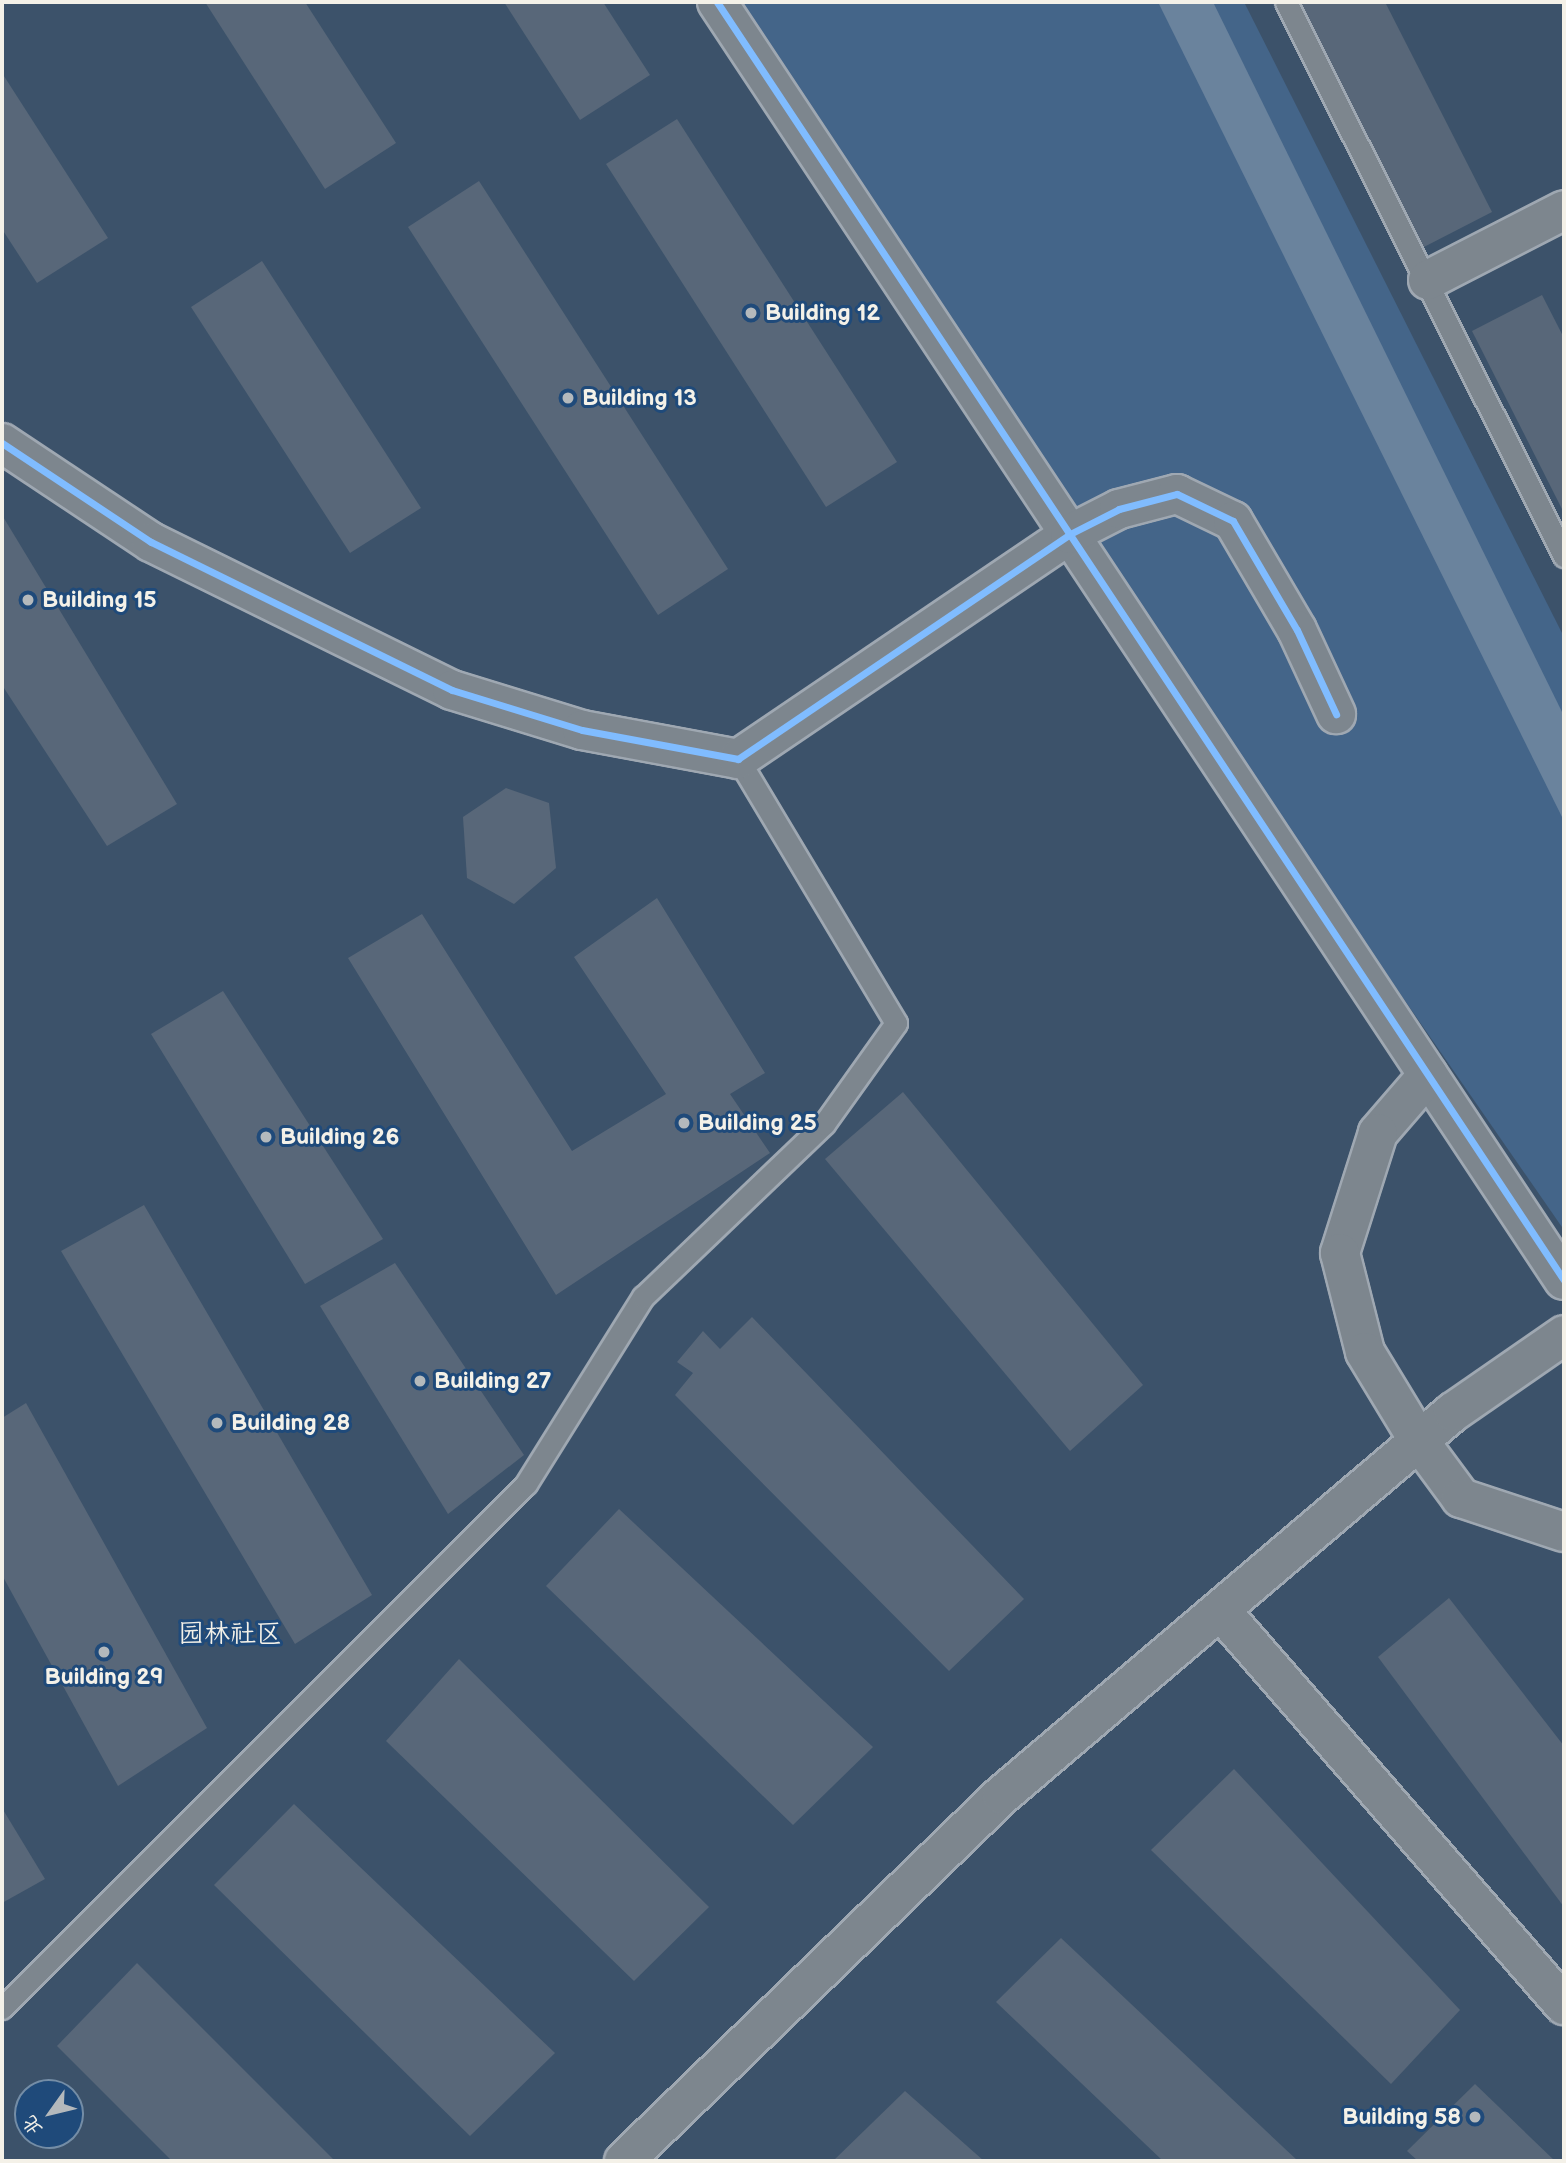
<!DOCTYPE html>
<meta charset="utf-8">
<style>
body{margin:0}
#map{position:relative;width:1566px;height:2163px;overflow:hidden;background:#3c526a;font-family:"Balsamiq Sans","LXGW WenKai TC",sans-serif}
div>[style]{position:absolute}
.green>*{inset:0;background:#446589}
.water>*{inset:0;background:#6a839d}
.building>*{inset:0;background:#586779}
.roads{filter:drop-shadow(2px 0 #9fa8b2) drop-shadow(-2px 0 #9fa8b2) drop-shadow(0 2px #9fa8b2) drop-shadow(0 -2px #9fa8b2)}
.lane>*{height:21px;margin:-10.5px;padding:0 10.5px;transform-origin:10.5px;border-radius:10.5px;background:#7d868e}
.street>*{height:38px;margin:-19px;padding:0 19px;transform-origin:19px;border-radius:19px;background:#7d868e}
.secondary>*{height:38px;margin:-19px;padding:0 19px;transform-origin:19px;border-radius:19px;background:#7d868e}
.cycleway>*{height:7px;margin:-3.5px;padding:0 3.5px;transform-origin:3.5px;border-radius:3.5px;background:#80bcff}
.dots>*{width:19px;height:19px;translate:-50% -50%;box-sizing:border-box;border:4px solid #1f4a7a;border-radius:50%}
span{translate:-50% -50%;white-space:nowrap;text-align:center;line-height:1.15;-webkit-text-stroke:6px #1f4a7a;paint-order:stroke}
.poi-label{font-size:23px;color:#f4f1e8;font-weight:700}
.left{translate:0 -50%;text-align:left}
.right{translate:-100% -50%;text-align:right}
.quarter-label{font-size:26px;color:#f4f1e8}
.frame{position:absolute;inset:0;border:4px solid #f4f1e8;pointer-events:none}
.north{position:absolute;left:14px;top:2079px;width:70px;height:70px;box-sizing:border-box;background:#1f4a7a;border:2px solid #748da6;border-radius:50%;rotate:236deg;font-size:19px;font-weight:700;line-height:28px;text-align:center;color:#f4f1e8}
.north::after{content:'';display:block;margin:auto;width:24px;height:32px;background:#b4b9bc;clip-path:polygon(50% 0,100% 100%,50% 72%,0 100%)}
</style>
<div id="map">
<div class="green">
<i style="clip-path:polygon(736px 2px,1244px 2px,1564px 637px,1564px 1230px,1109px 574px)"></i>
</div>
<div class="water">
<i style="clip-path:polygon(1158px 2px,1213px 2px,1564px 716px,1564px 821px)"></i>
</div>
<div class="building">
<i style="clip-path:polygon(205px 2px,305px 2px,396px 143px,325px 189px)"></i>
<i style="clip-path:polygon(504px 2px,603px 2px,650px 75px,580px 120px)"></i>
<i style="clip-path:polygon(1297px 2px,1385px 2px,1492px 212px,1422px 248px)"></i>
<i style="clip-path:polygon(2px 73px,108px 238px,37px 283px,2px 229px)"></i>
<i style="clip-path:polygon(677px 119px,897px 462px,826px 507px,606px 164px)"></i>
<i style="clip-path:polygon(479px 181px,728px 569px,658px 615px,408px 227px)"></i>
<i style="clip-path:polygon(262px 261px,421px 508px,350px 553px,191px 307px)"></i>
<i style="clip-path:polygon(1542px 295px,1564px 338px,1564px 513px,1472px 331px)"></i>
<i style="clip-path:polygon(2px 515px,177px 804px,107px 846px,2px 685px)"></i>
<i style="clip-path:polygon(506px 788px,549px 803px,556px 868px,514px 904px,467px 878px,463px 817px)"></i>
<i style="clip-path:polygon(657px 898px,765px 1073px,730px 1094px,770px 1153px,556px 1295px,348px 958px,422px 914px,572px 1151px,666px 1094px,574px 957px)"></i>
<i style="clip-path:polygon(223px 991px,383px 1239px,305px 1284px,151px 1034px)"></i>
<i style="clip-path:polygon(903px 1092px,1143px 1385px,1070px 1451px,825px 1159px)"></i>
<i style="clip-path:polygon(144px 1205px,372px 1595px,295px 1644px,61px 1251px)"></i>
<i style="clip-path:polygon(395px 1263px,524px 1455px,448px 1514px,320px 1306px)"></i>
<i style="clip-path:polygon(752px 1317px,1024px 1599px,949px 1671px,675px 1395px,693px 1373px,677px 1362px,703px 1331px,720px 1349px)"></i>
<i style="clip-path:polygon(26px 1403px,207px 1728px,118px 1786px,2px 1575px,2px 1418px)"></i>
<i style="clip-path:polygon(619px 1509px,873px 1747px,793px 1825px,546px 1586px)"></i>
<i style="clip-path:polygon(1449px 1598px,1564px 1746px,1564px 1907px,1378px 1657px)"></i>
<i style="clip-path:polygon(459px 1659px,709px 1907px,634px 1981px,386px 1741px)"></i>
<i style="clip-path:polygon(1234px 1769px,1460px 2010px,1391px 2084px,1151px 1850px)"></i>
<i style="clip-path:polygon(294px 1804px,555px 2053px,470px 2136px,214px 1885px)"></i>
<i style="clip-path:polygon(2px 1808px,45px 1879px,2px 1903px)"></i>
<i style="clip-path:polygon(1061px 1938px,1298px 2161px,1163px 2161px,996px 2002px)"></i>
<i style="clip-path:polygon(137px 1963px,335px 2161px,172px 2161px,57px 2046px)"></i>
<i style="clip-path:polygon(1475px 2084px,1555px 2161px,1418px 2161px,1407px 2151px)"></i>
<i style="clip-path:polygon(905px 2091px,984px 2161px,833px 2161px)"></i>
</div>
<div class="roads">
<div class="lane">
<i style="left:1286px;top:2px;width:620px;rotate:63.35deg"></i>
<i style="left:2px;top:2008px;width:741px;rotate:-45deg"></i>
<i style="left:526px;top:1484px;width:221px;rotate:-58deg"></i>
<i style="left:643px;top:1297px;width:250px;rotate:-43.7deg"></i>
<i style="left:824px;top:1124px;width:124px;rotate:-54.5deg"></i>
<i style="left:896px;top:1023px;width:308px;rotate:-120.9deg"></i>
</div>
<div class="street">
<i style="left:717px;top:2px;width:1533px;rotate:56.47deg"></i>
<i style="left:1428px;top:280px;width:153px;rotate:-27.2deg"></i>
<i style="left:2px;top:443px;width:179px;rotate:33.6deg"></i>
<i style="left:151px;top:542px;width:335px;rotate:26.2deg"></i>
<i style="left:452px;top:690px;width:136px;rotate:17.1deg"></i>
<i style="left:582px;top:730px;width:159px;rotate:10.5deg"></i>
<i style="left:738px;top:759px;width:401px;rotate:-34.1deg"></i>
<i style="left:1070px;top:534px;width:55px;rotate:-27deg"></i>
<i style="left:1119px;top:509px;width:60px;rotate:-14.5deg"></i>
<i style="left:1177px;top:494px;width:62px;rotate:25.7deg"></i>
<i style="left:1233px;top:521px;width:126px;rotate:59.6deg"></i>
<i style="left:1297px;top:630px;width:93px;rotate:65.1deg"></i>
<i style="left:1428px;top:1075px;width:77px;rotate:130.8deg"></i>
<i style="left:1378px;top:1133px;width:126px;rotate:107.6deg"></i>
<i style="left:1340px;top:1253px;width:102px;rotate:75.8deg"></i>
<i style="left:1365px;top:1352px;width:104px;rotate:58.8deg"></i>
<i style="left:1419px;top:1441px;width:71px;rotate:53.6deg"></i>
<i style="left:1461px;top:1498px;width:108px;rotate:18.3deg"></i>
<i style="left:1220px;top:1610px;width:524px;rotate:48.95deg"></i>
</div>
<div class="secondary">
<i style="left:624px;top:2161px;width:526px;rotate:-44.08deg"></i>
<i style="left:1002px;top:1795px;width:592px;rotate:-40.34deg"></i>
<i style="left:1453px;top:1412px;width:135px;rotate:-34.7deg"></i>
</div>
</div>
<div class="cycleway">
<i style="left:717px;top:2px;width:1533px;rotate:56.47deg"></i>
<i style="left:2px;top:443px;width:179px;rotate:33.6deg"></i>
<i style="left:151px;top:542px;width:335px;rotate:26.2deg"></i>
<i style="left:452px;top:690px;width:136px;rotate:17.1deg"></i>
<i style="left:582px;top:730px;width:159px;rotate:10.5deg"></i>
<i style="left:738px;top:759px;width:401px;rotate:-34.1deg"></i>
<i style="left:1070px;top:534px;width:55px;rotate:-27deg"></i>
<i style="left:1119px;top:509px;width:60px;rotate:-14.5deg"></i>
<i style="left:1177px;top:494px;width:62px;rotate:25.7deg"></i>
<i style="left:1233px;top:521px;width:126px;rotate:59.6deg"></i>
<i style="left:1297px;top:630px;width:93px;rotate:65.1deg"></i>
</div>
<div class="dots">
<i style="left:751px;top:313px;background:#b4b9bc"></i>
<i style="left:568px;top:398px;background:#b4b9bc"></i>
<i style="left:28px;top:600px;background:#b4b9bc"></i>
<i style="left:684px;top:1123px;background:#b4b9bc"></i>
<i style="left:266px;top:1137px;background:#b4b9bc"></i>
<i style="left:420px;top:1381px;background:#b4b9bc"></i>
<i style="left:217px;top:1423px;background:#b4b9bc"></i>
<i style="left:104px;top:1652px;background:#b4b9bc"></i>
<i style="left:1475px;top:2117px;background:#b4b9bc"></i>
</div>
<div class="poi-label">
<span class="left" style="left:765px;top:313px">Building 12</span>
<span class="left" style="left:582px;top:398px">Building 13</span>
<span class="left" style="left:42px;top:600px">Building 15</span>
<span class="left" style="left:698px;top:1123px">Building 25</span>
<span class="left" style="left:280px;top:1137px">Building 26</span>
<span class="left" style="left:434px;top:1381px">Building 27</span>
<span class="left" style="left:231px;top:1423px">Building 28</span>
<span style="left:104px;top:1677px">Building 29</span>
<span class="right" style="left:1461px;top:2117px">Building 58</span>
</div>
<div class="quarter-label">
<span style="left:230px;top:1635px">园林社区</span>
</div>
<div class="frame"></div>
<div class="north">北</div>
</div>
